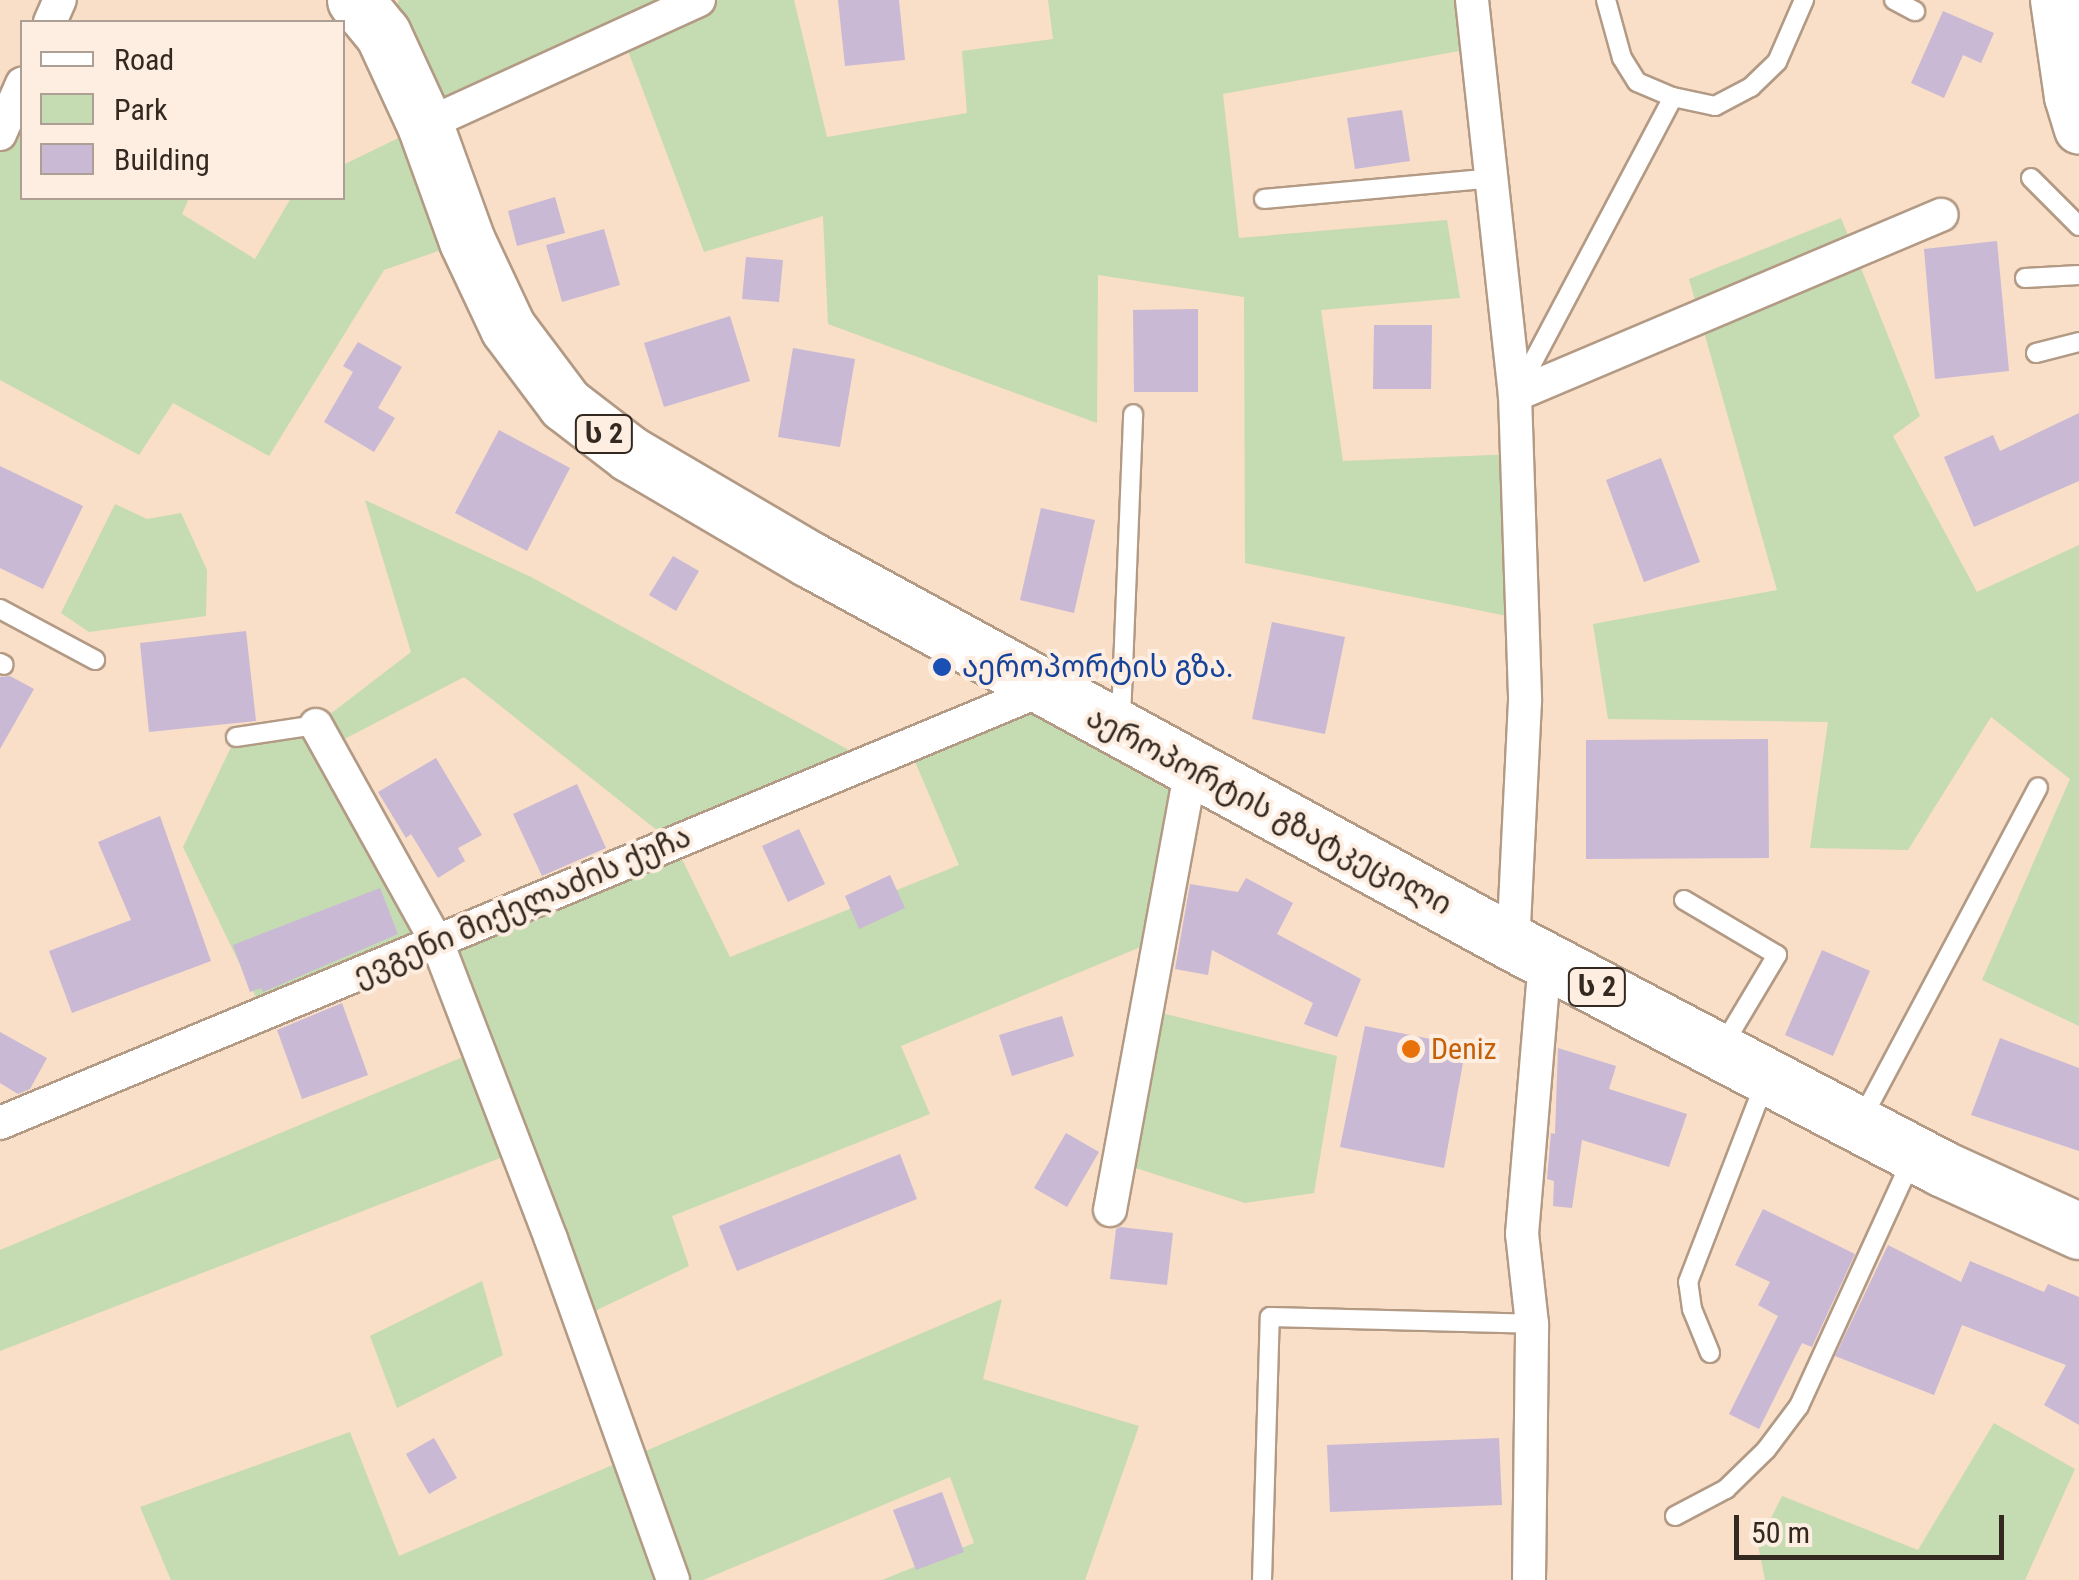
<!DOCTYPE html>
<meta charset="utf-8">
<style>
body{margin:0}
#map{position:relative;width:2079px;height:1580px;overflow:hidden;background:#f9dec8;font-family:"Roboto Condensed","Noto Sans Georgian",sans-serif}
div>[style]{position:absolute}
.green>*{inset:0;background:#c5dbb1}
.building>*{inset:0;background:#c9b9d4}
.roads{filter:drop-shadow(2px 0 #b29a85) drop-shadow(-2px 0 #b29a85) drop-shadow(0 2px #b29a85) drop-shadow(0 -2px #b29a85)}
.lane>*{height:18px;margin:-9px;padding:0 9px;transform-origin:9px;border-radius:9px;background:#fff}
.street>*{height:32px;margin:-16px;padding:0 16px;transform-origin:16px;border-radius:16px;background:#fff}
.secondary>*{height:48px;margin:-24px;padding:0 24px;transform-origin:24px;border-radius:24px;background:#fff}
.highway>*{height:55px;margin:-27.5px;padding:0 27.5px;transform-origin:27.5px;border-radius:27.5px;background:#fff}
.dots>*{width:28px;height:28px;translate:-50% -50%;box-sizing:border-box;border:5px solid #feeee1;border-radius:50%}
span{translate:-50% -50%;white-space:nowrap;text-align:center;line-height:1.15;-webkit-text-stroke:8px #feeee1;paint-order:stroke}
.shield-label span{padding:2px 8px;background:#feeee1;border:2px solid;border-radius:8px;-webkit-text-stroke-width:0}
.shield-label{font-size:28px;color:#332921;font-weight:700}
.transit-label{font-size:30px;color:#164399}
.left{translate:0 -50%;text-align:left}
.street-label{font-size:30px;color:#332921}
.food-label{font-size:30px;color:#c56008}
.legend{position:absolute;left:20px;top:20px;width:325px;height:180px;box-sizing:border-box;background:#feeee1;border:2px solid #ad9f94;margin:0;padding:12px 18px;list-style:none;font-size:30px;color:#332921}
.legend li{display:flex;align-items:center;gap:20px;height:50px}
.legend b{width:50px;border:2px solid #ad9f94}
.scale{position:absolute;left:1734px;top:1515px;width:270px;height:45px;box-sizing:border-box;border:5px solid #332921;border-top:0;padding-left:12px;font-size:30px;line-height:35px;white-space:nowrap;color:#332921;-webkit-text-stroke:8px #feeee1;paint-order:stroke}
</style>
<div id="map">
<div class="green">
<i style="clip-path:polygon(399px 0,794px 0,827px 137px,967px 113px,962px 51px,1053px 39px,1048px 0,1472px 0,1481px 47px,1223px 94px,1239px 238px,1447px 220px,1460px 298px,1321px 310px,1343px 461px,1517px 454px,1522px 619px,1245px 563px,1244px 297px,1098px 275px,1097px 423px,828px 324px,823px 216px,704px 252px,622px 35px,425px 125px,467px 241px,384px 270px,269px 456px,173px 403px,139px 455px,0 380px,0 134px,22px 84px,22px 198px,189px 198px,182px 214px,255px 259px,291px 198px,342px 198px,343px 165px,425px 125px,383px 34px)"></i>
<i style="clip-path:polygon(1841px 218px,1920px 416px,1893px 436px,1977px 592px,2079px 545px,2079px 1026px,1982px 980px,2070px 779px,1991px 717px,1908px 850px,1810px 848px,1828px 722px,1608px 719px,1593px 624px,1777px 590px,1689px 279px)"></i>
<i style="clip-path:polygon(evenodd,365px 500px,531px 577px,869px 761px,674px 843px,730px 957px,959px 865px,908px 745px,1044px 689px,1191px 769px,1160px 939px,901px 1046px,930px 1114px,672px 1216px,689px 1266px,576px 1320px,513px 1153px,0 1351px,0 1250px,475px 1052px,436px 942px,264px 1014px,183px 847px,236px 737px,316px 725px,411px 652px,365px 500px,464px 677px,673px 843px,437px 942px,329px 747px,464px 677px)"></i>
<i style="clip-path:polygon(115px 504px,147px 519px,181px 513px,207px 570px,206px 616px,89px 632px,61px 613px)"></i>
<i style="clip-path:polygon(1153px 1011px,1337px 1056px,1314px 1193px,1245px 1203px,1126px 1165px)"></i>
<i style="clip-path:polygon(482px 1281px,503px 1355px,397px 1408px,370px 1336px)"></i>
<i style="clip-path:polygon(1002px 1299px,983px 1379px,1139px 1426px,1085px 1580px,882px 1580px,974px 1543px,950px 1477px,703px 1580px,171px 1580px,140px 1507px,350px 1432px,399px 1556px)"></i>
<i style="clip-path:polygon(1994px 1423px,2075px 1469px,2025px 1580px,1765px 1580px,1758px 1545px,1782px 1496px,1918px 1550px)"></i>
</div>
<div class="building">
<i style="clip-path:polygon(838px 0,899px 0,905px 60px,845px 66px)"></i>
<i style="clip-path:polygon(1943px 11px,1994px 33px,1981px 63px,1963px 55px,1944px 98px,1911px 83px)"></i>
<i style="clip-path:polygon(1402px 110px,1410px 161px,1355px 169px,1347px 118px)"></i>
<i style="clip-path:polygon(555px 197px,565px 233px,517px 246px,508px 211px)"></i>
<i style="clip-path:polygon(604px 229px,620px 285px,562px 302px,546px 245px)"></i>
<i style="clip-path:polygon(1997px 241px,2009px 371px,1935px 379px,1924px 249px)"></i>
<i style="clip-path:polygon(746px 257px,783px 260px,779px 302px,742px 299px)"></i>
<i style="clip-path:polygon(1198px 309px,1198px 392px,1134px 392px,1133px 310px)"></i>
<i style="clip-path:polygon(730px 316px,750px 381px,664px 407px,644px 343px)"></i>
<i style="clip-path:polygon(1374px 325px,1432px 325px,1431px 389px,1373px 389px)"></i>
<i style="clip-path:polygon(358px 342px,402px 367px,378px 408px,395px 418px,374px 452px,324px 422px,353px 372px,343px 366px)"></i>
<i style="clip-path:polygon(793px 348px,855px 359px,840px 447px,778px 437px)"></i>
<i style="clip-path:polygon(2079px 413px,2079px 481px,1974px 527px,1944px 457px,1993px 435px,2000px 451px)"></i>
<i style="clip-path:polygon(499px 430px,570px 468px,527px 551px,455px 513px)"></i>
<i style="clip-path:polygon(1661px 458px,1700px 562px,1644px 582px,1606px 480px)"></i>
<i style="clip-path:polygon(0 466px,83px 506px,43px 589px,0 568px)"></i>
<i style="clip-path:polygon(1041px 508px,1095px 520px,1074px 613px,1020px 600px)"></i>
<i style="clip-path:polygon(673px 556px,699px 571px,676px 611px,649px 595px)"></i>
<i style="clip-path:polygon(1272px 622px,1345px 637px,1325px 734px,1252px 719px)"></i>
<i style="clip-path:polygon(246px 631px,256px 721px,149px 732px,140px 643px)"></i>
<i style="clip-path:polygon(10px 676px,34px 689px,0 749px,0 677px)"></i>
<i style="clip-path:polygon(1768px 739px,1769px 858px,1586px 859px,1586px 740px)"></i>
<i style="clip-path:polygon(436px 758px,482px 835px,458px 848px,465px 861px,438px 878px,411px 834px,406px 838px,378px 792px)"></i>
<i style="clip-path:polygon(577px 784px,606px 848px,542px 876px,513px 814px)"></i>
<i style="clip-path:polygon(160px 816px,211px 961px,72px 1013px,49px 951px,131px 920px,98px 842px)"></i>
<i style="clip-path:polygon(799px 829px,825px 884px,788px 902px,762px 846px)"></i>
<i style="clip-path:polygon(890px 875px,905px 908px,859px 929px,845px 896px)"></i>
<i style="clip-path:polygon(1246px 878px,1293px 903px,1277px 934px,1361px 979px,1337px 1037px,1304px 1024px,1313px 1003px,1212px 950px,1208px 975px,1175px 969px,1190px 884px,1238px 892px)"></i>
<i style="clip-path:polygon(380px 888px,398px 934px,263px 992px,261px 988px,250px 992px,233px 945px)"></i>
<i style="clip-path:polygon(1822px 950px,1870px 971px,1833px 1056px,1785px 1035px)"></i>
<i style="clip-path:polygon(342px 1003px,368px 1075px,302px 1099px,277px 1030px)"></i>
<i style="clip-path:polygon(1062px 1016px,1074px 1056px,1012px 1076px,999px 1035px)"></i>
<i style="clip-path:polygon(1365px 1026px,1466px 1046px,1444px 1168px,1340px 1147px)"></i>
<i style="clip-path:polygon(0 1032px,47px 1058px,30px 1089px,18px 1094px,0 1083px)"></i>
<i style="clip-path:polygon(2000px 1038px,2079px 1068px,2079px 1151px,1971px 1115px)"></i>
<i style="clip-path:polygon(1558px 1048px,1616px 1066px,1609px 1089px,1687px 1114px,1669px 1167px,1582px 1140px,1572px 1208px,1553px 1206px,1554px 1181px,1547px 1179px,1551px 1133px,1555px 1134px)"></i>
<i style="clip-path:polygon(1066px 1133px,1099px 1152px,1067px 1207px,1034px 1188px)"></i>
<i style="clip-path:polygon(900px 1154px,917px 1199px,737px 1271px,719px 1226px)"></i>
<i style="clip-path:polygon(1763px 1209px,1855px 1254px,1812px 1347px,1802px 1343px,1759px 1429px,1729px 1414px,1778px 1316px,1758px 1305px,1770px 1282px,1735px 1265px)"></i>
<i style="clip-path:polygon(1120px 1227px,1173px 1233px,1167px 1285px,1110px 1279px,1116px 1229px)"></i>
<i style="clip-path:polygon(1888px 1245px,1961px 1282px,1970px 1261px,2044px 1292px,2048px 1284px,2079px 1297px,2079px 1425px,2044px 1405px,2066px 1365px,1962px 1325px,1934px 1395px,1835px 1356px)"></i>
<i style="clip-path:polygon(434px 1438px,457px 1478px,429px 1494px,406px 1454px)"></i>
<i style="clip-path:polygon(1499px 1438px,1502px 1505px,1330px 1512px,1327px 1445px)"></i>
<i style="clip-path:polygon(942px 1492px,964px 1552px,916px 1570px,893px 1510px)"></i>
</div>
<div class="roads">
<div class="lane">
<i style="left:1606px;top:0;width:60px;rotate:74.6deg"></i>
<i style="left:1622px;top:58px;width:28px;rotate:58deg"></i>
<i style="left:1637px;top:82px;width:39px;rotate:23deg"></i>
<i style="left:1673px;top:97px;width:43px;rotate:12.1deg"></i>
<i style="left:1715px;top:106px;width:41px;rotate:-27.8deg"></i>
<i style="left:1751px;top:87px;width:36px;rotate:-44deg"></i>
<i style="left:1777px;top:62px;width:68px;rotate:-66.5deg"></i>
<i style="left:1894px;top:0;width:24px;rotate:28deg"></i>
<i style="left:2031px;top:178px;width:68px;rotate:45deg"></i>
<i style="left:1264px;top:199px;width:231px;rotate:-5.2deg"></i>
<i style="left:2025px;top:278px;width:54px;rotate:-3.2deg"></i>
<i style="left:2036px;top:353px;width:44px;rotate:-14.3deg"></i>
<i style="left:1518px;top:390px;width:331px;rotate:-62.1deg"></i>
<i style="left:0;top:609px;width:108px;rotate:28.2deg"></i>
<i style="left:0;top:663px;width:4px;rotate:27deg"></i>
<i style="left:1121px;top:718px;width:304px;rotate:-87.7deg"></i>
<i style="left:236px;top:737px;width:81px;rotate:-8.5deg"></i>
<i style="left:1684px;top:900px;width:108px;rotate:30.6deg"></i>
<i style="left:1777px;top:955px;width:107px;rotate:120.9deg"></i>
<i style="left:1860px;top:1122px;width:379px;rotate:-62deg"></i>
<i style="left:1710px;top:1353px;width:48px;rotate:-112.2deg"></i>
<i style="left:1692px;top:1309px;width:27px;rotate:-98deg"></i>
<i style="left:1688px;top:1282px;width:214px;rotate:-68.9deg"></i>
<i style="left:1675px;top:1516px;width:58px;rotate:-27.9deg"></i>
<i style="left:1726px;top:1489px;width:56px;rotate:-44.3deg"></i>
<i style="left:1766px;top:1450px;width:55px;rotate:-53.1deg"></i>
<i style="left:1799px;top:1406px;width:272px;rotate:-65.4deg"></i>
<i style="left:1262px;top:1580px;width:263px;rotate:-88.3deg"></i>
<i style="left:1270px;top:1317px;width:262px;rotate:1.5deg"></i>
</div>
<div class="street">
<i style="left:1472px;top:0;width:397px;rotate:83.8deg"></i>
<i style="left:1515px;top:395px;width:306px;rotate:88.1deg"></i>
<i style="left:1525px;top:701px;width:242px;rotate:92.8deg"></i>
<i style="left:50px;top:22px;width:24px;rotate:-66deg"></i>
<i style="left:425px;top:125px;width:301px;rotate:-24.5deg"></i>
<i style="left:0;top:134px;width:55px;rotate:-66.3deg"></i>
<i style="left:1515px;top:395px;width:463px;rotate:-22.9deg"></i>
<i style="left:316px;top:725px;width:248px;rotate:60.9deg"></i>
<i style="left:437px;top:942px;width:318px;rotate:69deg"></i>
<i style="left:551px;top:1239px;width:362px;rotate:70.3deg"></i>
<i style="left:0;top:1123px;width:1131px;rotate:-22.57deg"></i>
<i style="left:1110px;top:1210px;width:448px;rotate:-79.6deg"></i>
<i style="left:1529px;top:1580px;width:256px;rotate:-89.3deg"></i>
<i style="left:1532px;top:1324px;width:91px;rotate:-96.3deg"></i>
<i style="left:1522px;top:1234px;width:275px;rotate:-85.2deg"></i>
</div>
<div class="secondary">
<i style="left:2055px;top:0;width:98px;rotate:81.8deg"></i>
<i style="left:2069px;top:97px;width:34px;rotate:73deg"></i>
</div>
<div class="highway">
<i style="left:355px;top:0;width:44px;rotate:50.5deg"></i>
<i style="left:383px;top:34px;width:100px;rotate:65.2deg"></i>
<i style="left:425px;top:125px;width:123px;rotate:70.1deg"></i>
<i style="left:467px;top:241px;width:96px;rotate:64.8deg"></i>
<i style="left:508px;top:328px;width:95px;rotate:53.1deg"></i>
<i style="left:565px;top:404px;width:82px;rotate:37.6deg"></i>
<i style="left:630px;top:454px;width:208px;rotate:30.4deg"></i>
<i style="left:809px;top:559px;width:802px;rotate:28.61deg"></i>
<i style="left:1513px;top:943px;width:484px;rotate:27.7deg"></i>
<i style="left:1941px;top:1168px;width:152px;rotate:24.5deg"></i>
</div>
</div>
<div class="dots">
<i style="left:942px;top:667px;background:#1a4fb4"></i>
<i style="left:1411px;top:1049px;background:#e8710a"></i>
</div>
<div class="shield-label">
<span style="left:604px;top:434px">ს 2</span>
<span style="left:1597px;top:987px">ს 2</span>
</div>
<div class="transit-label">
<span class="left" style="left:962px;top:667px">აეროპორტის გზა.</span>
</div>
<div class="street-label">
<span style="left:1269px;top:811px;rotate:28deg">აეროპორტის გზატკეცილი</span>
<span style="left:522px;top:906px;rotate:-23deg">ევგენი მიქელაძის ქუჩა</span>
</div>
<div class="food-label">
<span class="left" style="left:1431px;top:1049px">Deniz</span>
</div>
<ul class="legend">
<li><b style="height:12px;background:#fff"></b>Road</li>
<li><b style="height:28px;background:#c5dbb1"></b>Park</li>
<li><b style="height:28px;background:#c9b9d4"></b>Building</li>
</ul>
<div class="scale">50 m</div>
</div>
